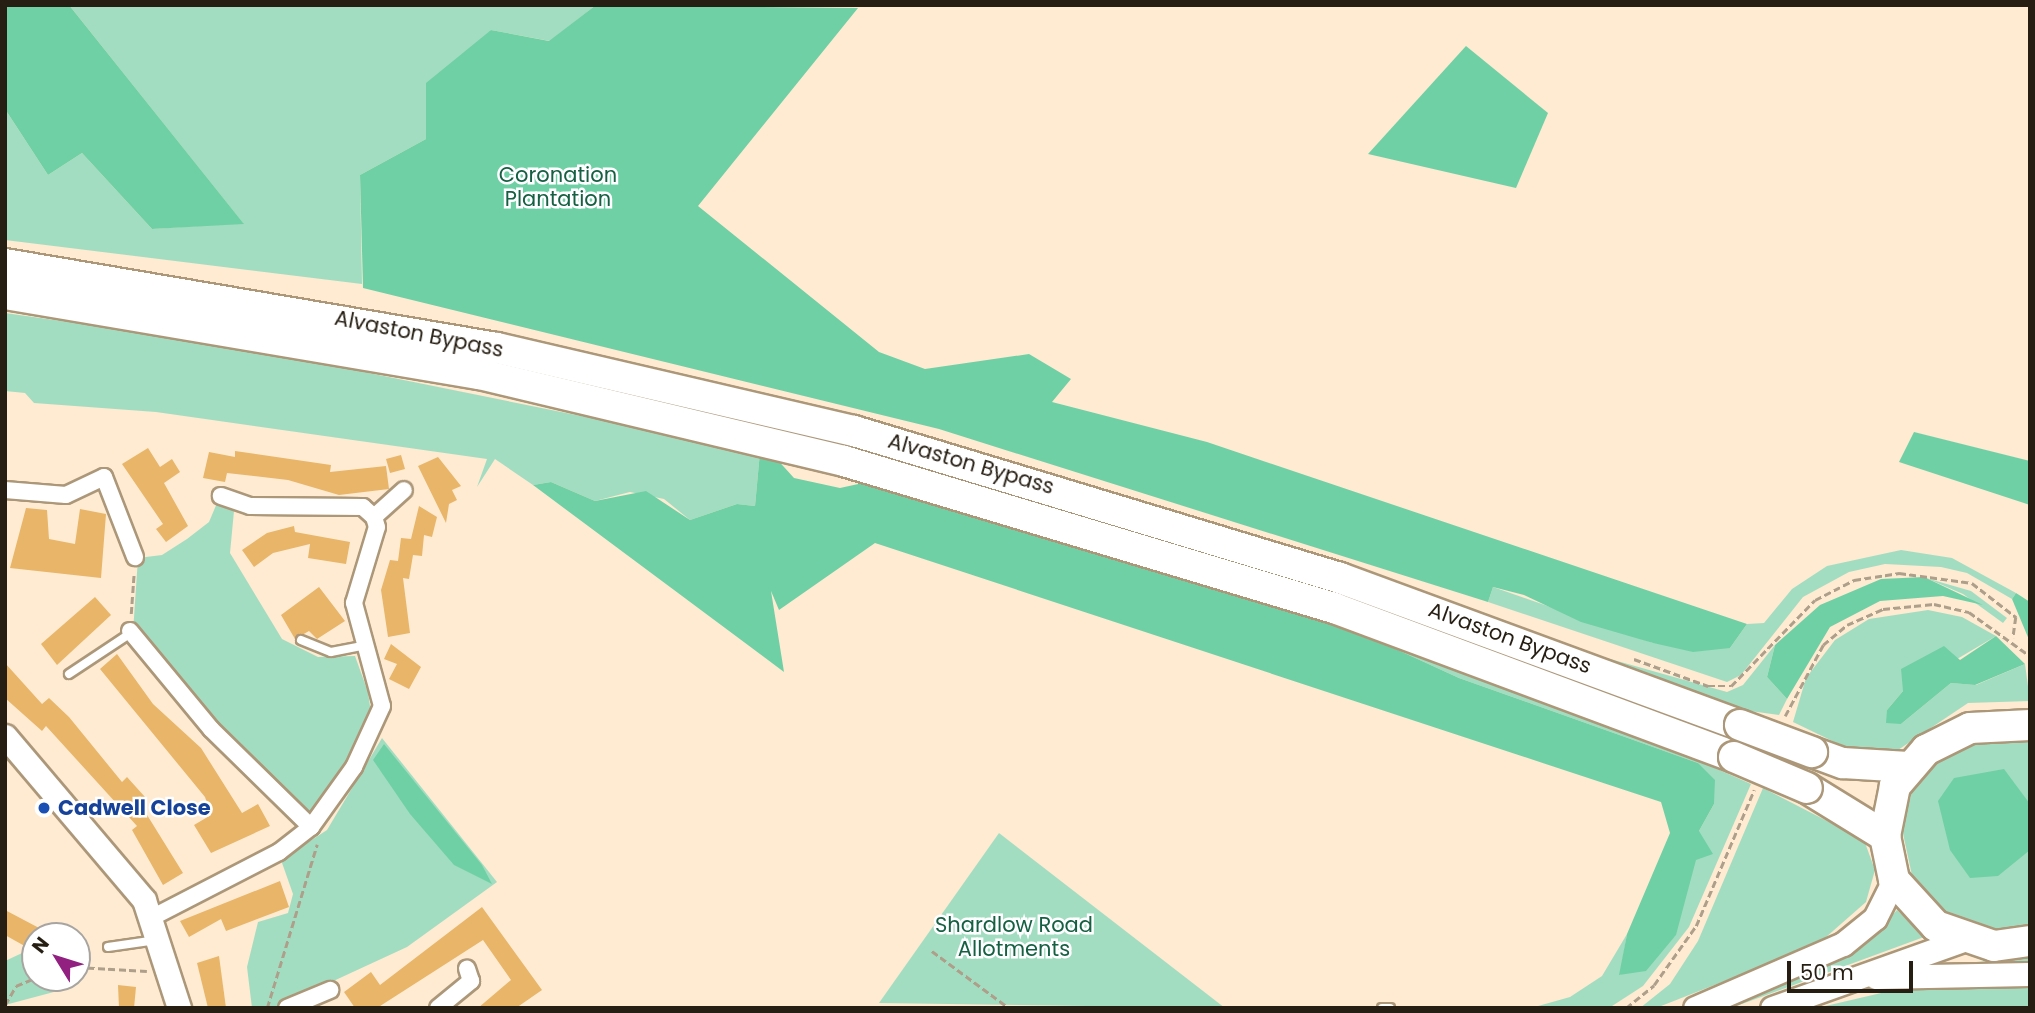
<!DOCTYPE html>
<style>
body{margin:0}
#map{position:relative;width:2035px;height:1013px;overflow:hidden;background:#feebd2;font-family:Poppins,sans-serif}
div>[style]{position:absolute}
.green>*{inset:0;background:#a3ddc1}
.forest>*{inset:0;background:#6fd0a5}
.building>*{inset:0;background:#e8b569}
.path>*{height:2.5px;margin-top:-1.25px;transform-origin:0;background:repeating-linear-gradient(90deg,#ae9f8b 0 7px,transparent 0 10.5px)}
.roads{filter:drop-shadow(2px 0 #ac9779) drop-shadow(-2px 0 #ac9779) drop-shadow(0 2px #ac9779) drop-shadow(0 -2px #ac9779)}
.lane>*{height:8px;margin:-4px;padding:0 4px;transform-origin:4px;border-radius:4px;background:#fff}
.street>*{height:16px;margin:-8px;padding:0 8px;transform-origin:8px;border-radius:8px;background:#fff}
.secondary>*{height:23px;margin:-11.5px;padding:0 11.5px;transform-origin:11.5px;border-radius:11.5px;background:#fff}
.highway>*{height:30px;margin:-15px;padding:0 15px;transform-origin:15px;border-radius:15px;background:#fff}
.bridges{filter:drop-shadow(2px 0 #ac9779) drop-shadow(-2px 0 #ac9779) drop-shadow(0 2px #ac9779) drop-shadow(0 -2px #ac9779)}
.highway-bridge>*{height:30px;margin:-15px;padding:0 15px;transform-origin:15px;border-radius:15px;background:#fff}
.dots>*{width:19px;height:19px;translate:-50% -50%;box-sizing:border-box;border:4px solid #fff;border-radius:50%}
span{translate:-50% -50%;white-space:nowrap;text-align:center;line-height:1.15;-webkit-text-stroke:5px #fff;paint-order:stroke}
.park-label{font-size:21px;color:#156044}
.street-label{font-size:21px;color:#261e13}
.transit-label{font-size:21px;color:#164399;font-weight:700}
.left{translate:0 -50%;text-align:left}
.frame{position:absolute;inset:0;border:7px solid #261e13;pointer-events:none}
.north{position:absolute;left:21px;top:922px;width:70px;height:70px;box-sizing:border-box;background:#fff;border:2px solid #a8a5a1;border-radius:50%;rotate:308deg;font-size:19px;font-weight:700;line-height:28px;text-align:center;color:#261e13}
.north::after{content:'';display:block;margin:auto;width:24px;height:32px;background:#922080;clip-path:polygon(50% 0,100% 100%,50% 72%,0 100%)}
.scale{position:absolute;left:1787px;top:961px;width:126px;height:32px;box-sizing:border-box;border:4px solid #261e13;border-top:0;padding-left:9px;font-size:21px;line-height:24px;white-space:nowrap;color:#261e13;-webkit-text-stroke:5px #fff;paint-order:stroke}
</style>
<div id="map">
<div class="green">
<i style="clip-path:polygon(69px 5px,596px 5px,550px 41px,491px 30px,426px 139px,360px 175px,362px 284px,5px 240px,5px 109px,48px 175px,82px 153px,152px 229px,243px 223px)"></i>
<i style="clip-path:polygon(5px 313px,225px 344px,760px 452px,755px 506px,737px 504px,690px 520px,664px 499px,630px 492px,595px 501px,551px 482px,533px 485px,495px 459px,477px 487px,487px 459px,156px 412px,34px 403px,25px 393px,5px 391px)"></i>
<i style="clip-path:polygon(217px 503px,234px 511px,230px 553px,282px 639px,318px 657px,355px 656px,368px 692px,371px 713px,353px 754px,308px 814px,213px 728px,133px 632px,138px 558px,162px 555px,187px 539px,209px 522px)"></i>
<i style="clip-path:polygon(1901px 550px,1952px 558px,2016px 593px,2012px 599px,1967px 573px,1941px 567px,1885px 564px,1849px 572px,1803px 597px,1741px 675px,1727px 682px,1488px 602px,1493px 587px,1653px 643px,1730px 648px,1747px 624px,1764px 623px,1792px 589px,1827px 566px)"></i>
<i style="clip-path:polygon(1926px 578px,1971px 591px,2007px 618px,2003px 623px,1963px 594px)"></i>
<i style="clip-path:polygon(1304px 607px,1605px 719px,1751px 784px,1689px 927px,1643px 986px,1609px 1008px,1531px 1008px,1570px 997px,1602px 976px,1627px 934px,1620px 975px,1675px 936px,1699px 831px,1714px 804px,1698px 763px,1459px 678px)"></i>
<i style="clip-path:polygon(1928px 610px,1962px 617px,1996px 636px,1903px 691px,1887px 710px,1901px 724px,1951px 683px,1976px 685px,2025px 664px,2030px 701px,1968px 703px,1895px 752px,1849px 749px,1793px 722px,1806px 678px,1835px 640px,1869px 619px)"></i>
<i style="clip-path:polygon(1775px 645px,1767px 677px,1787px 699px,1779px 715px,1750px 711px,1596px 655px,1727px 692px,1743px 685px)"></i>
<i style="clip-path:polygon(382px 738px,497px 882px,407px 947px,275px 1008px,252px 1008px,247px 967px,258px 922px,288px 913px,293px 894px,281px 860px,327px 830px)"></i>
<i style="clip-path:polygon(2012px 738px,2030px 742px,2030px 926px,1993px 932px,1951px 920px,1913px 880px,1902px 829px,1912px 791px,1938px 758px,1972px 741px)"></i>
<i style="clip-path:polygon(1763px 788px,1864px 840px,1875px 870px,1866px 902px,1825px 938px,1783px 958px,1656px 1008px,1640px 1008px,1670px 984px,1698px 941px)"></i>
<i style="clip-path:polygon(999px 833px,1225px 1008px,879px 1003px)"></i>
<i style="clip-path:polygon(1897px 910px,1924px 937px,1731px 1008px,1864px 946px)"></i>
<i style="clip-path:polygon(35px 947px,35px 978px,77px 978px,77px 951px,81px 977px,65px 989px,5px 1005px,5px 961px)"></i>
<i style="clip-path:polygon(2030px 955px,2030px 967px,1889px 967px,2010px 960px)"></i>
<i style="clip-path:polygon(1924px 983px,2030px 983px,2030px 1008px,1817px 1008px)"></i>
</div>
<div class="forest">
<i style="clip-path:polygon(5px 5px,69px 5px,244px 224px,152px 229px,82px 153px,48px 175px,5px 109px)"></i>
<i style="clip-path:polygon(596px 5px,858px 8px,698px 206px,879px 352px,925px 369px,1029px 354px,1071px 379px,1052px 402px,1207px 442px,1747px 624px,1730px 648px,1693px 652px,1653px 643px,1581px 622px,1524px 595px,1493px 587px,1488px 602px,939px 429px,363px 288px,360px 175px,426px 139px,426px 83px,491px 30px,549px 41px)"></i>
<i style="clip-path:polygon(1466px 46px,1548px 113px,1516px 188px,1368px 154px)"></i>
<i style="clip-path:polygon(1914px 432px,2030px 461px,2030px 505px,1899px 462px)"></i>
<i style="clip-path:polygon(760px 452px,774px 456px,794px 478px,840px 488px,872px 481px,1304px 607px,1459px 678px,1698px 763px,1715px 780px,1714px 804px,1699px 831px,1713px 854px,1696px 860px,1676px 935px,1646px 971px,1619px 975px,1627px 934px,1670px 833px,1661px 802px,875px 543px,779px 610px,771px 591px,784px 672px,533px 485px,551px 482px,595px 501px,646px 491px,690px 520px,737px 504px,755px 506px)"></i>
<i style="clip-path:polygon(1924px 577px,1983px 605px,1943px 596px,1880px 601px,1830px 627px,1787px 699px,1767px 677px,1775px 645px,1820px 605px,1881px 579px)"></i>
<i style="clip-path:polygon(2016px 593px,2030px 602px,2030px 642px,2012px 599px)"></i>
<i style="clip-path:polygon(1996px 636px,2025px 664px,1975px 685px,1951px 683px,1901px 724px,1886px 723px,1887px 710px,1903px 691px,1901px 669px,1944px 646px,1960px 660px)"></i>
<i style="clip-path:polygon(384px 744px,482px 865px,492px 884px,454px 865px,410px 814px,373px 760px)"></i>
<i style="clip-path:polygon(2004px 769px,2030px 804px,2030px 850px,1998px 876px,1970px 878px,1950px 850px,1938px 801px,1954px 778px)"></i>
</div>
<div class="building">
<i style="clip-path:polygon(148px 448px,160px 467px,172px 459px,180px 472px,164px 483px,188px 526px,166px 542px,156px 529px,163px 524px,122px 464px)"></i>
<i style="clip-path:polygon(235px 451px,331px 465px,330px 472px,386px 466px,389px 489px,339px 495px,288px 480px,227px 473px,225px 482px,203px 478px,209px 452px,235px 457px)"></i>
<i style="clip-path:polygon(401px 455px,405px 469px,390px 473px,386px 459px)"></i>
<i style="clip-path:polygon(438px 457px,461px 486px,452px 490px,457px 500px,449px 504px,446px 523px,418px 466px)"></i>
<i style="clip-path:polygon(419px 506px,437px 517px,432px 537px,424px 535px,422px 556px,413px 555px,409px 579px,403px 578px,410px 633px,388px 637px,381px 590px,390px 560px,398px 561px,401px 538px,411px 539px)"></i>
<i style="clip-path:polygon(26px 508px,47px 510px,49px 539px,75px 544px,80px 509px,106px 514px,101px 578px,10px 568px)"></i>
<i style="clip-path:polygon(294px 526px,295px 532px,350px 542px,346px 564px,308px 558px,310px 544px,273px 553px,254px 567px,242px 550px,267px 533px)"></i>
<i style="clip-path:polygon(319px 587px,345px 621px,317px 639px,309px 631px,295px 639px,281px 615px)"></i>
<i style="clip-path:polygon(95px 597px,111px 615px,57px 665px,41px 644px)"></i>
<i style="clip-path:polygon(391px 644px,421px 667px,409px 689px,389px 679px,397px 664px,384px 659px)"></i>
<i style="clip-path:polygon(117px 654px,153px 704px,201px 748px,242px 813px,258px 804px,270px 826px,211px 853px,194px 825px,211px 815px,205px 797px,100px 669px)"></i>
<i style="clip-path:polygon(5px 663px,42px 704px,49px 698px,69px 717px,122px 782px,127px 777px,145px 797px,139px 802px,183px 873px,163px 885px,132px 830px,137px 826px,46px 726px,42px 731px,5px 698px)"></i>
<i style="clip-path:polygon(280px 881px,289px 907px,226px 931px,221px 919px,189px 937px,180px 921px)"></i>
<i style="clip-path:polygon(482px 907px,542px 990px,516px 1008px,478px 1008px,511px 980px,483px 940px,377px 1008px,355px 1008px,344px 992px,371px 972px,380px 985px)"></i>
<i style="clip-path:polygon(5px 910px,41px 929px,30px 949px,5px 935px)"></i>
<i style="clip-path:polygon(219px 956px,226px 1008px,208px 1008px,197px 963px)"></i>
<i style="clip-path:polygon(118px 985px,136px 987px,134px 1008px,119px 1008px)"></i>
</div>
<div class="path">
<i style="left:131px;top:614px;width:42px;rotate:-85.9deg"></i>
<i style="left:1634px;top:659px;width:79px;rotate:20deg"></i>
<i style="left:1708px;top:686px;width:23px"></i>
<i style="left:1731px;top:686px;width:120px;rotate:-45.7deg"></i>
<i style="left:1815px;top:600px;width:44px;rotate:-27.1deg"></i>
<i style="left:1854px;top:580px;width:46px;rotate:-8.8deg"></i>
<i style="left:1899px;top:573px;width:74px;rotate:7.8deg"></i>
<i style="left:1972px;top:583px;width:56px;rotate:37.7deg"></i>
<i style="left:2016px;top:617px;width:21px;rotate:98deg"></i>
<i style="left:1785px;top:716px;width:81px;rotate:-61.8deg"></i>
<i style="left:1823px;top:645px;width:31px;rotate:-40deg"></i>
<i style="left:1847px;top:625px;width:39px;rotate:-24deg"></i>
<i style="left:1883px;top:609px;width:51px;rotate:-5.6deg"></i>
<i style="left:1934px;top:604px;width:36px;rotate:13deg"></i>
<i style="left:1969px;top:612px;width:75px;rotate:35.8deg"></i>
<i style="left:932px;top:951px;width:96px;rotate:36.5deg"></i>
<i style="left:77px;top:967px;width:70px;rotate:3.3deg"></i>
<i style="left:5px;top:1005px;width:22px;rotate:-60deg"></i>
<i style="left:16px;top:986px;width:21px;rotate:-23deg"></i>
<i style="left:267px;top:1008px;width:171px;rotate:-73deg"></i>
<i style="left:1626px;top:1008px;width:36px;rotate:-39deg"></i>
<i style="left:1654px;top:985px;width:72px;rotate:-54.6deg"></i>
<i style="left:1696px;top:926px;width:148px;rotate:-66.9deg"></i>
</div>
<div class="roads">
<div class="lane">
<i style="left:301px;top:640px;width:32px;rotate:22deg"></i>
<i style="left:331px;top:652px;width:32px;rotate:-11deg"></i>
<i style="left:69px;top:674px;width:74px;rotate:-33.5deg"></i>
<i style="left:108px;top:947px;width:49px;rotate:-8.3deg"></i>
<i style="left:1382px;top:1008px;width:8px"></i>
</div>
<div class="street">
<i style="left:5px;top:490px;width:61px;rotate:4.7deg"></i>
<i style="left:66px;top:495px;width:42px;rotate:-25.3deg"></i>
<i style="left:104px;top:477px;width:86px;rotate:68.8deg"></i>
<i style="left:374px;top:517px;width:40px;rotate:-42deg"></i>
<i style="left:130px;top:631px;width:127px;rotate:50.4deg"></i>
<i style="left:211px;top:729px;width:140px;rotate:44.4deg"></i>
<i style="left:153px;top:917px;width:142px;rotate:-27.3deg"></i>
<i style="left:279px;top:852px;width:41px;rotate:-38deg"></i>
<i style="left:311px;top:827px;width:74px;rotate:-54.4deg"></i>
<i style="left:354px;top:767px;width:67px;rotate:-65.3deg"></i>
<i style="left:382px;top:706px;width:107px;rotate:-105.2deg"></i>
<i style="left:354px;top:603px;width:79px;rotate:-73.2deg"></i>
<i style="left:377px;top:527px;width:10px;rotate:-107deg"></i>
<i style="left:374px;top:517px;width:15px;rotate:-138deg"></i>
<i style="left:363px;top:507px;width:113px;rotate:-179.5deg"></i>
<i style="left:250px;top:506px;width:31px;rotate:-161deg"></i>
<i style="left:287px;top:1008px;width:47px;rotate:-22.7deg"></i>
<i style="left:438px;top:1008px;width:43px;rotate:-39.3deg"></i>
<i style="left:471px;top:981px;width:13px;rotate:-108deg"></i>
</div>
<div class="secondary">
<i style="left:5px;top:736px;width:215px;rotate:49.7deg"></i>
<i style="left:144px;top:900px;width:114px;rotate:72deg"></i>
<i style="left:1876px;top:977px;width:154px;rotate:-1.1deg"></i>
<i style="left:1695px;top:1008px;width:161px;rotate:-23.4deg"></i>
<i style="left:1843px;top:944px;width:41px;rotate:-39.1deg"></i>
<i style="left:1875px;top:918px;width:42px;rotate:-63.4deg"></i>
<i style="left:1772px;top:1008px;width:203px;rotate:-19.6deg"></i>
</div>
<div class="highway">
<i style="left:5px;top:264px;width:499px;rotate:9.7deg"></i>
<i style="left:497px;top:348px;width:367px;rotate:13.1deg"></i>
<i style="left:854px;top:431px;width:508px;rotate:16.83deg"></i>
<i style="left:1340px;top:578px;width:426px;rotate:20.2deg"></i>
<i style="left:5px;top:294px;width:481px;rotate:9.6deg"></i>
<i style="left:479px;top:374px;width:375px;rotate:13.4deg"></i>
<i style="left:844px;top:461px;width:512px;rotate:16.7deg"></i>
<i style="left:1334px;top:608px;width:427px;rotate:20.4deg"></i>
<i style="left:2030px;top:725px;width:60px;rotate:177.1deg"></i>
<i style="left:1970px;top:728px;width:49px;rotate:153.4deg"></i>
<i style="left:1926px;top:750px;width:48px;rotate:130.7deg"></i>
<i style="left:1895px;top:786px;width:51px;rotate:101.3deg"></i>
<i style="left:1885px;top:836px;width:45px;rotate:78.4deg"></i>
<i style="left:1894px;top:880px;width:62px;rotate:47.6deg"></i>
<i style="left:1936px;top:926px;width:61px;rotate:19deg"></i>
<i style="left:1994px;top:946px;width:36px;rotate:-8deg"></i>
<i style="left:1812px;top:752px;width:33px;rotate:20deg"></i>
<i style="left:1843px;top:763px;width:65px;rotate:3.5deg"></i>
<i style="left:1807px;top:788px;width:92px;rotate:31.6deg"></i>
</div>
</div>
<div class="bridges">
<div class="highway-bridge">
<i style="left:1740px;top:725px;width:77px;rotate:20.6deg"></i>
<i style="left:1734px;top:757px;width:79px;rotate:23deg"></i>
</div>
</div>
<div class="dots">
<i style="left:44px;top:808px;background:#1a4fb4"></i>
</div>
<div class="park-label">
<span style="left:558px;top:187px">Coronation<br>Plantation</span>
<span style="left:1014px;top:937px">Shardlow Road<br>Allotments</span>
</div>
<div class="street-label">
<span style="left:419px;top:334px;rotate:11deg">Alvaston Bypass</span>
<span style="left:971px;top:464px;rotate:16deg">Alvaston Bypass</span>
<span style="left:1510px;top:638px;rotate:20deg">Alvaston Bypass</span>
</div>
<div class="transit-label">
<span class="left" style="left:58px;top:808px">Cadwell Close</span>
</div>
<div class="frame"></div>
<div class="north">N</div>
<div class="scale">50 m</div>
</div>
